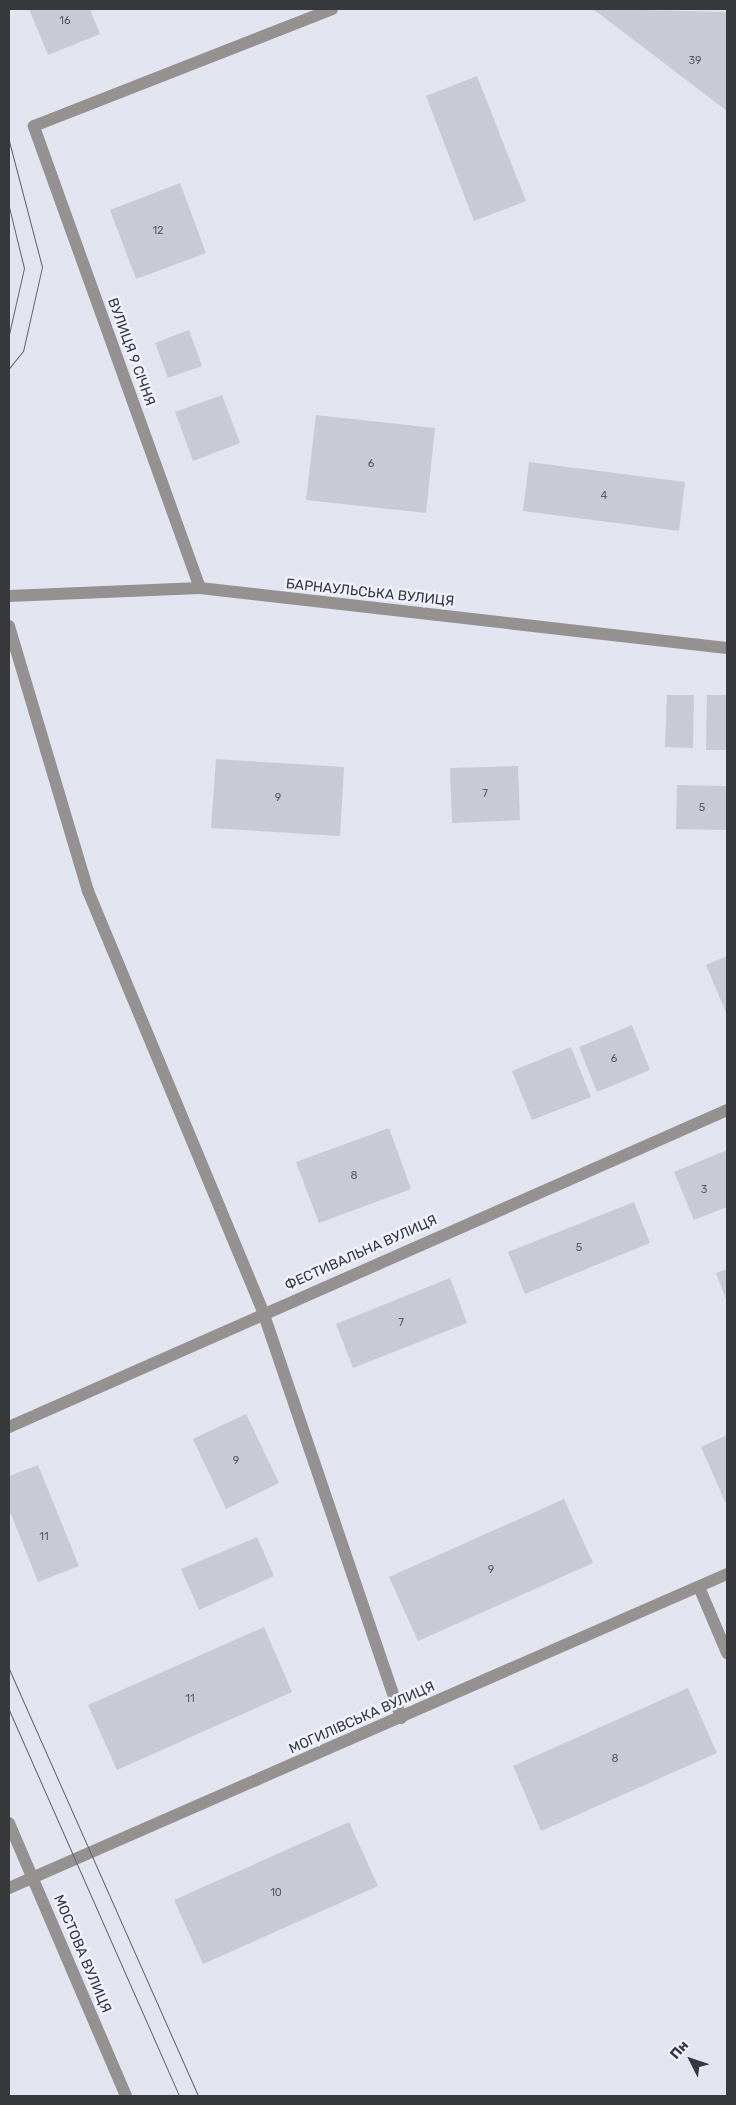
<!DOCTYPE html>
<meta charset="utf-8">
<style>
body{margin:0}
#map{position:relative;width:736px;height:2105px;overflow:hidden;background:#e2e5f0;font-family:Rubik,sans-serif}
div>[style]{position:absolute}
.building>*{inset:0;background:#c8cbd6}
.minor>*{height:12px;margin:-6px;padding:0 6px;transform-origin:6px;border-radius:6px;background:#969191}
.tram>*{height:1px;margin:-0.5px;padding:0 0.5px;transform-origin:0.5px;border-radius:0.5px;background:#626369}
span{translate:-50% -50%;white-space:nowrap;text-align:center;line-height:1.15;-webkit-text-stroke:5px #eff2fe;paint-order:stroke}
.number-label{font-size:11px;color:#5b5d62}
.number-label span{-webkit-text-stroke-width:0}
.street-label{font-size:14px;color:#37383c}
.frame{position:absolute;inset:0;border:10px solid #37383c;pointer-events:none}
.north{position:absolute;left:666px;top:2035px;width:50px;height:50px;-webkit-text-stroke:4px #eff2fe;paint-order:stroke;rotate:311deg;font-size:14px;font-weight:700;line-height:20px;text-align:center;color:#37383c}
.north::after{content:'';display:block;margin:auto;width:18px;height:22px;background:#37383c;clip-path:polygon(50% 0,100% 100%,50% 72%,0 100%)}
</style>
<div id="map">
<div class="building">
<i style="clip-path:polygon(29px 9px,90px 9px,100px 34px,48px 55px)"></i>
<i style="clip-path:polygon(593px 9px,727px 12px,727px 111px)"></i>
<i style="clip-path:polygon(477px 76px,526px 201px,474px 221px,426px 96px)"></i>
<i style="clip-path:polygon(180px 183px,206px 253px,136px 279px,110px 210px)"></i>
<i style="clip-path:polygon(189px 330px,202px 366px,168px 378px,155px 343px)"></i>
<i style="clip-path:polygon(222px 395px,240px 443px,193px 461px,175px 412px)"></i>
<i style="clip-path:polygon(316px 415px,435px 428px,426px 513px,306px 500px)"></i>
<i style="clip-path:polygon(529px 462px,685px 482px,679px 531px,523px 511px)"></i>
<i style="clip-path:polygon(667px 695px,694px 695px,693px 748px,665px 747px)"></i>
<i style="clip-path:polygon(707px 695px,727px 695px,727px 750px,706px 750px)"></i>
<i style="clip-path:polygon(216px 759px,344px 767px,340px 836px,211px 828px)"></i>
<i style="clip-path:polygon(518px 766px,520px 820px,452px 823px,450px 768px)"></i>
<i style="clip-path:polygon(677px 785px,727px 786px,727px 830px,676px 829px)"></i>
<i style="clip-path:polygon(727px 956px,727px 1015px,706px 965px)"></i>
<i style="clip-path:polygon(632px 1025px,650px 1070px,597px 1092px,579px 1047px)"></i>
<i style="clip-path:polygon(571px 1047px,591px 1097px,532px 1120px,512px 1071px)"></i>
<i style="clip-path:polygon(389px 1128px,411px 1189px,319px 1223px,296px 1162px)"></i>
<i style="clip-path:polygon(727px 1150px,727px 1207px,694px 1220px,674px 1172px)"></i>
<i style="clip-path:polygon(634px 1202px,650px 1243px,525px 1294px,508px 1252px)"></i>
<i style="clip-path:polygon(727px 1269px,727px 1302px,716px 1273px)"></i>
<i style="clip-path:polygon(450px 1278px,467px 1323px,353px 1368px,336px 1324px)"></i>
<i style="clip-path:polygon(246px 1414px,279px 1483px,226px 1509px,193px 1439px)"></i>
<i style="clip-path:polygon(727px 1435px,727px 1506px,701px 1447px)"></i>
<i style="clip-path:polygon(38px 1465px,79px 1566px,38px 1582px,9px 1509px,9px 1476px)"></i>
<i style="clip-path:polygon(564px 1499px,593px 1563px,418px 1641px,389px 1577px)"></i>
<i style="clip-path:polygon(257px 1537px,274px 1576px,199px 1610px,181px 1569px)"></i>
<i style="clip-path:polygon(264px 1627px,292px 1692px,117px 1770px,88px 1705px)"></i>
<i style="clip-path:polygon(688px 1688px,717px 1753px,541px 1831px,513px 1766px)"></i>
<i style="clip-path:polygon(349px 1822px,378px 1886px,203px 1964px,174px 1900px)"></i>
</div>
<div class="minor">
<i style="left:200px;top:588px;width:491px;rotate:-109.8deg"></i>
<i style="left:34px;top:126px;width:320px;rotate:-21.4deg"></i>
<i style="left:9px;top:596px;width:191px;rotate:-2.4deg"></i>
<i style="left:200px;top:588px;width:530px;rotate:6.5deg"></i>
<i style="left:9px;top:626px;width:277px;rotate:73.4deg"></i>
<i style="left:88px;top:891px;width:456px;rotate:67.4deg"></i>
<i style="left:263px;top:1312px;width:429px;rotate:71.2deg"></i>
<i style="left:9px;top:1427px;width:785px;rotate:-23.82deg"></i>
<i style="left:699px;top:1587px;width:72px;rotate:67deg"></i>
<i style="left:9px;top:1823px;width:297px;rotate:66.8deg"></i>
<i style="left:9px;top:1888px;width:784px;rotate:-23.62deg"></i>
</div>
<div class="tram">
<i style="left:9px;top:141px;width:130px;rotate:75.3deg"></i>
<i style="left:42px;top:267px;width:86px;rotate:102.7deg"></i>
<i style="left:23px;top:351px;width:22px;rotate:129deg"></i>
<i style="left:9px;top:207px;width:63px;rotate:76.2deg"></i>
<i style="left:24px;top:268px;width:68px;rotate:102.8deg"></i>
<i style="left:9px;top:1669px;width:467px;rotate:66.1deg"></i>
<i style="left:9px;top:1710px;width:422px;rotate:66.2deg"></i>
</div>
<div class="number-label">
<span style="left:65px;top:21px">16</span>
<span style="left:695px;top:61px">39</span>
<span style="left:158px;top:231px">12</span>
<span style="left:371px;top:464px">6</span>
<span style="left:604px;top:496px">4</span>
<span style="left:485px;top:794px">7</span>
<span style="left:278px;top:798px">9</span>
<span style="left:702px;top:808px">5</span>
<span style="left:614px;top:1059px">6</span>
<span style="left:354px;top:1176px">8</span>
<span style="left:704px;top:1190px">3</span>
<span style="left:579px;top:1248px">5</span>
<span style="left:401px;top:1323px">7</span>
<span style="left:236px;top:1461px">9</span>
<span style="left:44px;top:1537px">11</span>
<span style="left:491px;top:1570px">9</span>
<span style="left:190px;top:1699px">11</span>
<span style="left:615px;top:1759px">8</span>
<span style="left:276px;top:1893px">10</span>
</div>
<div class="street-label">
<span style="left:131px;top:352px;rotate:70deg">ВУЛИЦЯ 9 СІЧНЯ</span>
<span style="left:370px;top:593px;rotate:6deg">БАРНАУЛЬСЬКА ВУЛИЦЯ</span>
<span style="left:361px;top:1253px;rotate:-24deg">ФЕСТИВАЛЬНА ВУЛИЦЯ</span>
<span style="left:362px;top:1718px;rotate:-24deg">МОГИЛІВСЬКА ВУЛИЦЯ</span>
<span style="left:82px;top:1954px;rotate:67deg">МОСТОВА ВУЛИЦЯ</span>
</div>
<div class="frame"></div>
<div class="north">Пн</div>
</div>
